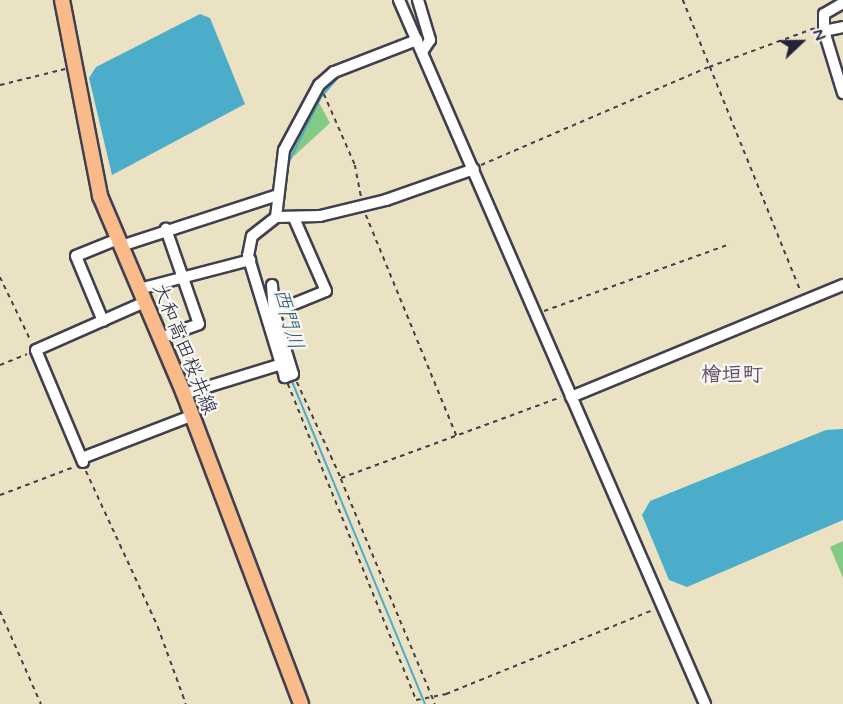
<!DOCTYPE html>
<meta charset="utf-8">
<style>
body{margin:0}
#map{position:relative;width:843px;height:704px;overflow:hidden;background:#eae2c3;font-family:Mynerve,"Klee One",sans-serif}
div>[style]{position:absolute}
.green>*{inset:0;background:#83ca85}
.water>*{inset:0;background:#4badca}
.stream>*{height:2px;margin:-1px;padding:0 1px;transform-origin:1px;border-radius:1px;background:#4badca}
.path>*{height:1.5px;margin-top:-0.75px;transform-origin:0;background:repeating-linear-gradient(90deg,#403f4f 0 4.5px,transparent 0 9px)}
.roads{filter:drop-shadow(2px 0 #403f4f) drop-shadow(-2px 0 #403f4f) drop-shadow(0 2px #403f4f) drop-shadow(0 -2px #403f4f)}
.minor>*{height:10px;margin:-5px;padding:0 5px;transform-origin:5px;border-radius:5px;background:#fff}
.major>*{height:14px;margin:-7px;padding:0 7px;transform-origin:7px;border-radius:7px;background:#fabb8b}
span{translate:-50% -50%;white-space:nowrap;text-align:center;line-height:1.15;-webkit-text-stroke:5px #f6f6f2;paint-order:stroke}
.street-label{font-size:20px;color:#22223b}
.water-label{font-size:21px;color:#325a74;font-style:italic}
.neighbourhood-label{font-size:21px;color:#624d65;font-weight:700}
.north{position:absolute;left:771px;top:12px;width:60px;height:60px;-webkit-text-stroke:4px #f6f6f2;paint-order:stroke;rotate:68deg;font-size:16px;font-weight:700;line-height:24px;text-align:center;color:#22223b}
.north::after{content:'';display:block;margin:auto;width:21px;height:27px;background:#22223b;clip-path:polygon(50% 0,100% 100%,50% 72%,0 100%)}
</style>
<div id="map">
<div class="green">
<i style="clip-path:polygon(313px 92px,330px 123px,294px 156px,281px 149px)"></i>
<i style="clip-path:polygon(843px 541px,843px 578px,830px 547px)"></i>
</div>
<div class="water">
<i style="clip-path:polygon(200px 14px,210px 18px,245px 104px,112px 175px,89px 78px,96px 67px)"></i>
<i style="clip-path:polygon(843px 429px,843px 520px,687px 587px,669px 580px,642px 515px,650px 501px,826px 430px)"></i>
</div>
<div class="stream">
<i style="left:288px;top:164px;width:75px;rotate:-63.8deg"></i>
<i style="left:321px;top:97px;width:29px;rotate:-49deg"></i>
<i style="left:282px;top:214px;width:26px;rotate:-83deg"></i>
<i style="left:254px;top:250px;width:54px;rotate:74.9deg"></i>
<i style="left:291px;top:379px;width:352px;rotate:67.6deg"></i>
</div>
<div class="path">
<i style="left:683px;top:0;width:315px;rotate:68deg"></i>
<i style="left:0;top:85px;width:67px;rotate:-13.8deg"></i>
<i style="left:324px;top:94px;width:77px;rotate:66.4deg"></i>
<i style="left:355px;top:165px;width:32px;rotate:79deg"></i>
<i style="left:481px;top:165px;width:248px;rotate:-23.3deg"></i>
<i style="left:709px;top:67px;width:113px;rotate:-20.2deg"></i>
<i style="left:366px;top:215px;width:242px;rotate:67.7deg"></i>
<i style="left:0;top:277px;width:71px;rotate:64.2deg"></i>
<i style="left:544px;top:311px;width:198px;rotate:-19.8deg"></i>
<i style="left:0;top:365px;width:29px;rotate:-22deg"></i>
<i style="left:297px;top:382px;width:106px;rotate:65.4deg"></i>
<i style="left:341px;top:478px;width:234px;rotate:-20.2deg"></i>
<i style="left:288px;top:384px;width:341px;rotate:67.9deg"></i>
<i style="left:416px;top:700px;width:31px;rotate:-11deg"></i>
<i style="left:446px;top:694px;width:223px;rotate:-22.1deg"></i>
<i style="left:86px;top:471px;width:172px;rotate:65.2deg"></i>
<i style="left:158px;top:627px;width:82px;rotate:70deg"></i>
<i style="left:341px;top:479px;width:244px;rotate:67.3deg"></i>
<i style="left:0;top:495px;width:79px;rotate:-20.7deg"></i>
<i style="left:0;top:611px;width:102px;rotate:66.2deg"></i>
</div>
<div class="roads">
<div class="minor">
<i style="left:399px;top:0;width:768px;rotate:66.51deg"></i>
<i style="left:418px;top:0;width:42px;rotate:73.3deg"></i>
<i style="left:430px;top:40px;width:14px;rotate:124deg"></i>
<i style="left:843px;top:3px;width:22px;rotate:150deg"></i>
<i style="left:824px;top:14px;width:17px;rotate:90deg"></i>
<i style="left:824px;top:31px;width:65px;rotate:73deg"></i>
<i style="left:824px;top:31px;width:19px;rotate:-12deg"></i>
<i style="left:276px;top:217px;width:44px;rotate:-1.3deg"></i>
<i style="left:320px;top:216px;width:68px;rotate:-13.6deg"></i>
<i style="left:386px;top:200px;width:93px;rotate:-19.4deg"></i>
<i style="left:121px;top:246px;width:165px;rotate:-18deg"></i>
<i style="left:272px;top:285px;width:27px;rotate:86deg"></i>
<i style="left:274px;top:312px;width:65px;rotate:73deg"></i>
<i style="left:293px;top:374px;width:9px;rotate:159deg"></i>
<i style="left:285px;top:377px;width:127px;rotate:-107deg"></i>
<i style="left:248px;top:256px;width:20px;rotate:-79deg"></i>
<i style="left:252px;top:236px;width:31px;rotate:-38deg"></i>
<i style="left:276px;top:217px;width:67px;rotate:-83.2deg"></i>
<i style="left:284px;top:150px;width:74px;rotate:-61.7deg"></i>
<i style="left:319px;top:85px;width:20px;rotate:-41deg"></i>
<i style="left:334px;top:72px;width:89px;rotate:-21.1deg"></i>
<i style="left:139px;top:289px;width:115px;rotate:-14.6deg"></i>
<i style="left:269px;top:314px;width:61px;rotate:-22deg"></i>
<i style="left:326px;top:291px;width:80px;rotate:-113.7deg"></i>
<i style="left:103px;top:321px;width:70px;rotate:-112.6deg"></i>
<i style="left:76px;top:256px;width:45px;rotate:-22deg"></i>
<i style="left:160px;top:338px;width:41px;rotate:-19.7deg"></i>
<i style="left:199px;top:324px;width:101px;rotate:-109.2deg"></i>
<i style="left:184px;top:394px;width:99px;rotate:-17deg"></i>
<i style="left:571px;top:397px;width:294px;rotate:-22.4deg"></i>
<i style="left:82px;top:458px;width:117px;rotate:-21.1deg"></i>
<i style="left:83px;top:462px;width:121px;rotate:-112.8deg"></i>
<i style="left:36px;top:350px;width:119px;rotate:-23.8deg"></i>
</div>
<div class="major">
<i style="left:62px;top:0;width:200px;rotate:79deg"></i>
<i style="left:100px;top:196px;width:215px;rotate:67deg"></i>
<i style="left:184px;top:394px;width:331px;rotate:69.3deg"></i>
</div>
</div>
<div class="street-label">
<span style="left:184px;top:349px;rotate:68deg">大和高田桜井線</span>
</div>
<div class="water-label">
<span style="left:288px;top:319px;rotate:75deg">西門川</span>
</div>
<div class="neighbourhood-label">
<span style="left:732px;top:375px">檜垣町</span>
</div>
<div class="north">N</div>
</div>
